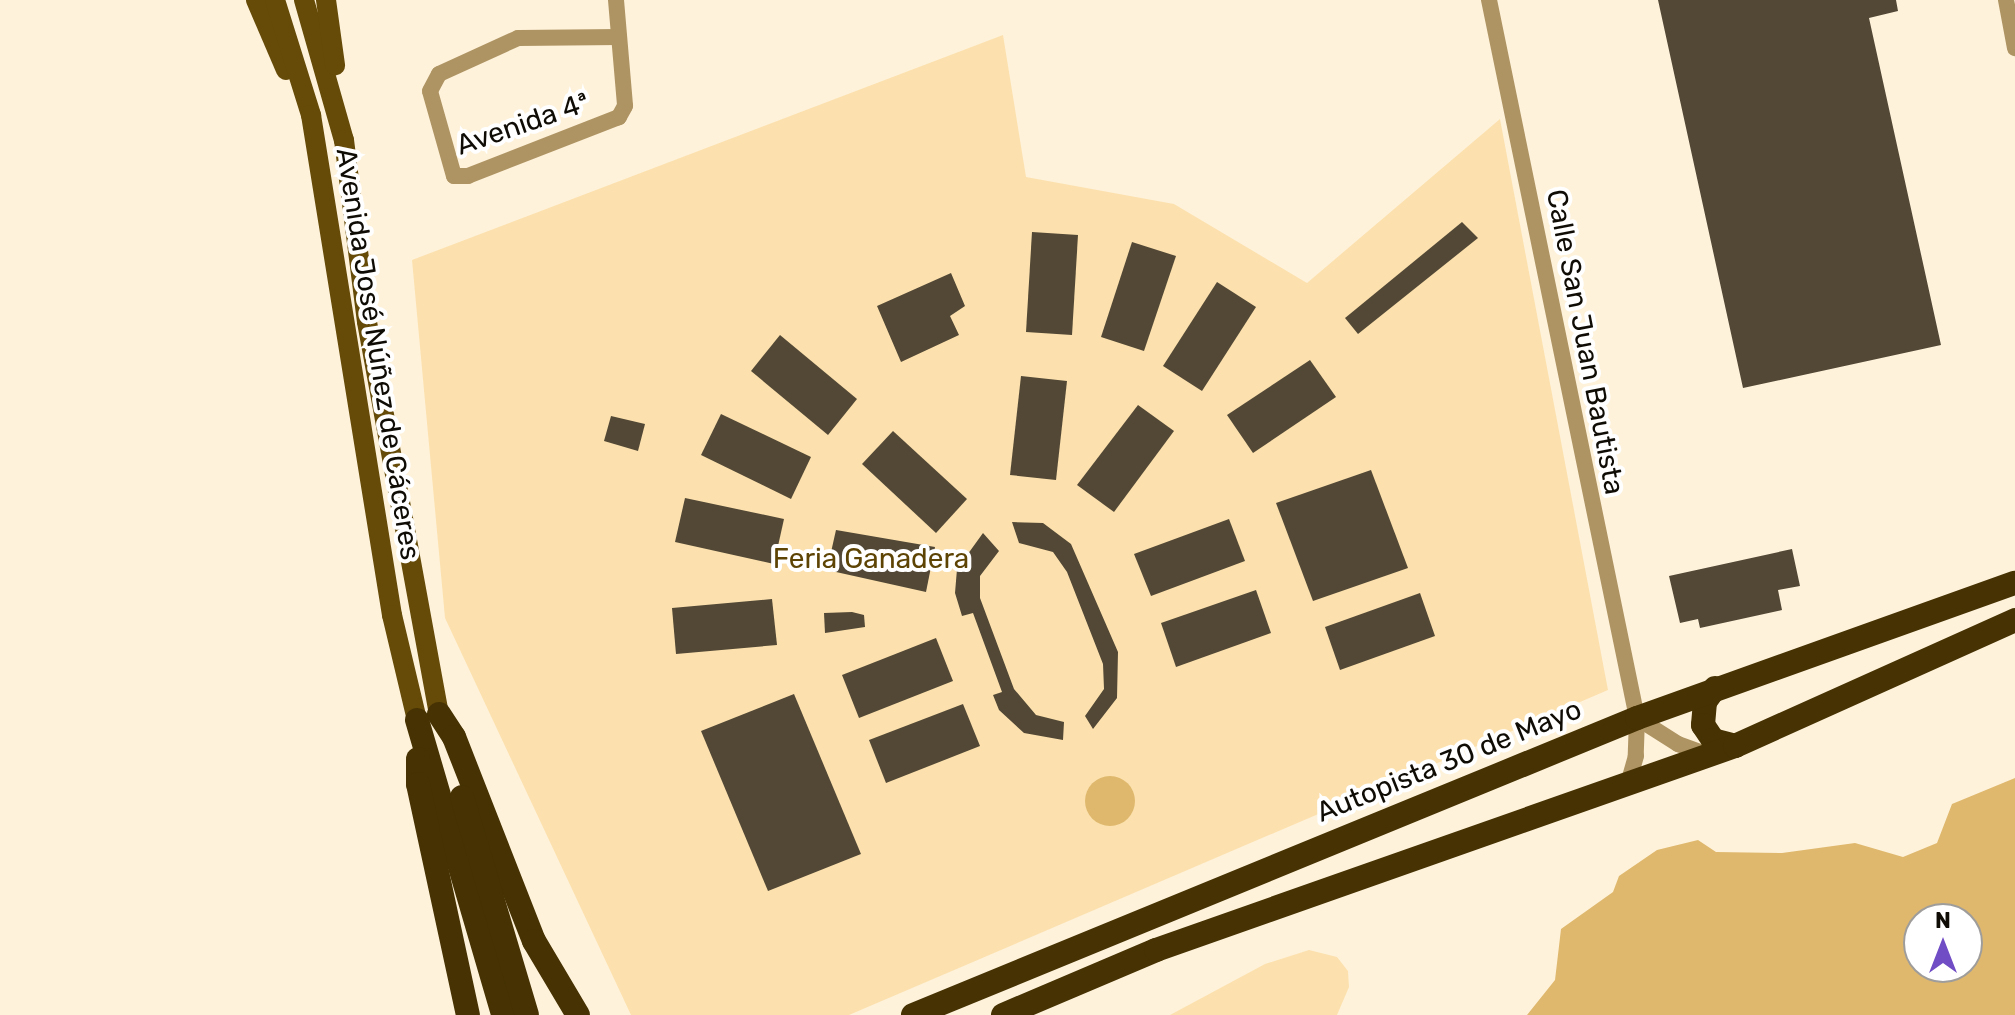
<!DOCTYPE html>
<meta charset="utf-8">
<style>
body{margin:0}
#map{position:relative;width:2015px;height:1015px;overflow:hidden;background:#fef2db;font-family:Rubik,sans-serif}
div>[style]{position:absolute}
.green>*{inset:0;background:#fce1ae}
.water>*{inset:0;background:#dfb86d}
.round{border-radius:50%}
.building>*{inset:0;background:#524835}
.minor>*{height:16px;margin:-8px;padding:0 8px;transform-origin:8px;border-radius:8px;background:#af9463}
.major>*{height:20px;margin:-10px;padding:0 10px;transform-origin:10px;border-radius:10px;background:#654a08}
.highway>*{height:24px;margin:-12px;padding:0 12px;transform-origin:12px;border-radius:12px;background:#463203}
span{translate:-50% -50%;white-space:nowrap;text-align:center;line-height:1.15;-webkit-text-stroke:8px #fff;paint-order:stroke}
.street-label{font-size:28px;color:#0f0b05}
.park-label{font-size:28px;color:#5d4304}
.north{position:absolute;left:1903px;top:903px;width:80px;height:80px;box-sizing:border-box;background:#fff;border:2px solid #9f9d9b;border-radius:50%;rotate:0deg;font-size:22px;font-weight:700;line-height:32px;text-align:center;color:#0f0b05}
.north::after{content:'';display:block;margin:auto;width:28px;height:36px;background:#704cc5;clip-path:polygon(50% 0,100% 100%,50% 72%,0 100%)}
</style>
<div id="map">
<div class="green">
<i style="clip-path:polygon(1003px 35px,1026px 177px,1174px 204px,1307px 283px,1500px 119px,1608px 690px,849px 1015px,631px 1015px,445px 618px,412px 260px)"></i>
<i style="clip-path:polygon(1309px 950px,1337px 957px,1348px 971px,1349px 987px,1337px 1015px,1170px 1015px,1265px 964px)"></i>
</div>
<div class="water">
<i class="round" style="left:1085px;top:776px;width:50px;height:50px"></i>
<i style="clip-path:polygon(evenodd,2015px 778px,2015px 1015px,1527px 1015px,1555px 980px,1561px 929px,1613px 892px,1619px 876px,1657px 850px,1698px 840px,1716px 852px,1782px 853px,1855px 843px,1903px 857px,1937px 843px,1952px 804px,2015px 778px,1919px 919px,1967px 919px,1967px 967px,1919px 967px,1919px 919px)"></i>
</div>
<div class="building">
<i style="clip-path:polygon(1658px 0,1896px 0,1898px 11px,1869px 18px,1941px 345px,1743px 388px)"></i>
<i style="clip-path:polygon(1462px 222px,1478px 238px,1358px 334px,1345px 318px)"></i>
<i style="clip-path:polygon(1032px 232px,1078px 235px,1072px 335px,1026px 332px)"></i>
<i style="clip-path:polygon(1132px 242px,1176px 256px,1144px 351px,1101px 337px)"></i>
<i style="clip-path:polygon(951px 273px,965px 306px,950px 316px,959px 335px,901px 362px,877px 306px)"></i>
<i style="clip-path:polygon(1217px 282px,1256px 307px,1202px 391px,1163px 366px)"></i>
<i style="clip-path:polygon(780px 335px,857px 399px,828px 435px,751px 371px)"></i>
<i style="clip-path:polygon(1310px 360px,1336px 397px,1253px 453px,1227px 415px)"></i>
<i style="clip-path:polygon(1021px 376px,1067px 381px,1056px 480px,1010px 475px)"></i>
<i style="clip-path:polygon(1138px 405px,1174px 431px,1114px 512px,1077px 485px)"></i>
<i style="clip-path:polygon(721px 414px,811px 457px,791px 499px,701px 455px)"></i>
<i style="clip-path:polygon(611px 416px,645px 424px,638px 451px,604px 441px)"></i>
<i style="clip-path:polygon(893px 431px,967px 499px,936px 533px,862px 464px)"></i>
<i style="clip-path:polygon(1371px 470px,1408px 568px,1313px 601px,1276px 503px)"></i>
<i style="clip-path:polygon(685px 498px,784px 519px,774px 564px,675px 542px)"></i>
<i style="clip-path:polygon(1229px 519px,1245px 561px,1151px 596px,1134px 554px)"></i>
<i style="clip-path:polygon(1012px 522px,1043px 523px,1071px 544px,1118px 652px,1117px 698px,1093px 729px,1085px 716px,1104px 689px,1103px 664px,1067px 572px,1053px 552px,1019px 543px)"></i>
<i style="clip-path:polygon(836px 530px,935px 547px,926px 592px,827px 570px)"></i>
<i style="clip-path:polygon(983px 533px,999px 551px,980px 576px,980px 598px,1014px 689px,1036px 715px,1064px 722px,1063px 740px,1024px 733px,999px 710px,993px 695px,1002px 692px,973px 613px,962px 616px,955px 593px,957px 569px)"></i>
<i style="clip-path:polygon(1792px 549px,1800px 586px,1778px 590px,1782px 610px,1700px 628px,1698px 619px,1680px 623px,1669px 576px)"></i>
<i style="clip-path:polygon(1256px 590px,1271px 633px,1176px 667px,1161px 623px)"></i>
<i style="clip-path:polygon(1420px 593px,1435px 636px,1340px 670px,1325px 627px)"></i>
<i style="clip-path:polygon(772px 599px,777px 645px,676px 654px,672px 608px)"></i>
<i style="clip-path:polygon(852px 612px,864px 615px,865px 627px,825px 633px,824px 613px)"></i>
<i style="clip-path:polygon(936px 638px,953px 681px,859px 718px,842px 675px)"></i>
<i style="clip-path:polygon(794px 694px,861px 854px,768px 891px,701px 731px)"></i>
<i style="clip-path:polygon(963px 704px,980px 746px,886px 783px,869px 740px)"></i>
</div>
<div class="minor">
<i style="left:616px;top:0;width:106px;rotate:85.1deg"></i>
<i style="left:625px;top:106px;width:13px;rotate:119deg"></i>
<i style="left:619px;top:117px;width:162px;rotate:158.7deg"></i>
<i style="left:468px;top:176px;width:14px;rotate:180deg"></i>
<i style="left:454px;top:176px;width:88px;rotate:-105.8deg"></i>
<i style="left:430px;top:91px;width:19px;rotate:-62deg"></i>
<i style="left:439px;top:74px;width:87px;rotate:-24.5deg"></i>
<i style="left:518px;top:38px;width:101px;rotate:-0.6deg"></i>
<i style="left:1489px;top:0;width:733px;rotate:78.35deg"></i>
<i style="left:1637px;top:718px;width:38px;rotate:92deg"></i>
<i style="left:1636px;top:756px;width:29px;rotate:106deg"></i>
<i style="left:2006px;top:0;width:49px;rotate:79.4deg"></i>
<i style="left:1637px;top:718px;width:49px;rotate:32.4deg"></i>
<i style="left:1678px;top:744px;width:33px;rotate:20deg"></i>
</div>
<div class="major">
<i style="left:256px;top:0;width:76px;rotate:66.8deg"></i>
<i style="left:275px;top:0;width:121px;rotate:72.6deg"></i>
<i style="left:311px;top:115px;width:507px;rotate:80.8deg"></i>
<i style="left:392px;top:615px;width:108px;rotate:76.6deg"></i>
<i style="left:304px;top:0;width:146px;rotate:74.1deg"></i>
<i style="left:344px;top:140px;width:183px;rotate:82.8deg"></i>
<i style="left:367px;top:322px;width:399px;rotate:79.6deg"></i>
<i style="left:326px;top:0;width:66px;rotate:82.1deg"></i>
</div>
<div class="highway">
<i style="left:1715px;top:688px;width:17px;rotate:126deg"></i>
<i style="left:1705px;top:702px;width:23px;rotate:95deg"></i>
<i style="left:1703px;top:725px;width:18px;rotate:56deg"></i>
<i style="left:1713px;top:740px;width:23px;rotate:15deg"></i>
<i style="left:439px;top:714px;width:27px;rotate:57deg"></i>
<i style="left:454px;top:737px;width:219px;rotate:68.6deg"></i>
<i style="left:534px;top:941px;width:86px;rotate:59.3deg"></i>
<i style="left:417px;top:720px;width:307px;rotate:73.7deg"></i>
<i style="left:418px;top:759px;width:25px;rotate:90deg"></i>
<i style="left:418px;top:784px;width:236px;rotate:77.8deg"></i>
<i style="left:462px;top:797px;width:227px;rotate:73.4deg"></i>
<i style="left:913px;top:1015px;width:783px;rotate:-22.3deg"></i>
<i style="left:1637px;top:718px;width:401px;rotate:-19.7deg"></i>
<i style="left:1003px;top:1015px;width:166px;rotate:-23deg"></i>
<i style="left:1156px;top:950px;width:614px;rotate:-19.41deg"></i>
<i style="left:1735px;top:746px;width:307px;rotate:-24.2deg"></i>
</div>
<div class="street-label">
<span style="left:523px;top:124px;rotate:-19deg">Avenida 4ª</span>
<span style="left:1585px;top:342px;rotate:79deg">Calle San Juan Bautista</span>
<span style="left:378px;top:354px;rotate:81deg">Avenida José Núñez de Cáceres</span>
<span style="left:1449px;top:761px;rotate:-22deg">Autopista 30 de Mayo</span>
</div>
<div class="park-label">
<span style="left:871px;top:559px">Feria Ganadera</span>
</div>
<div class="north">N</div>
</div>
